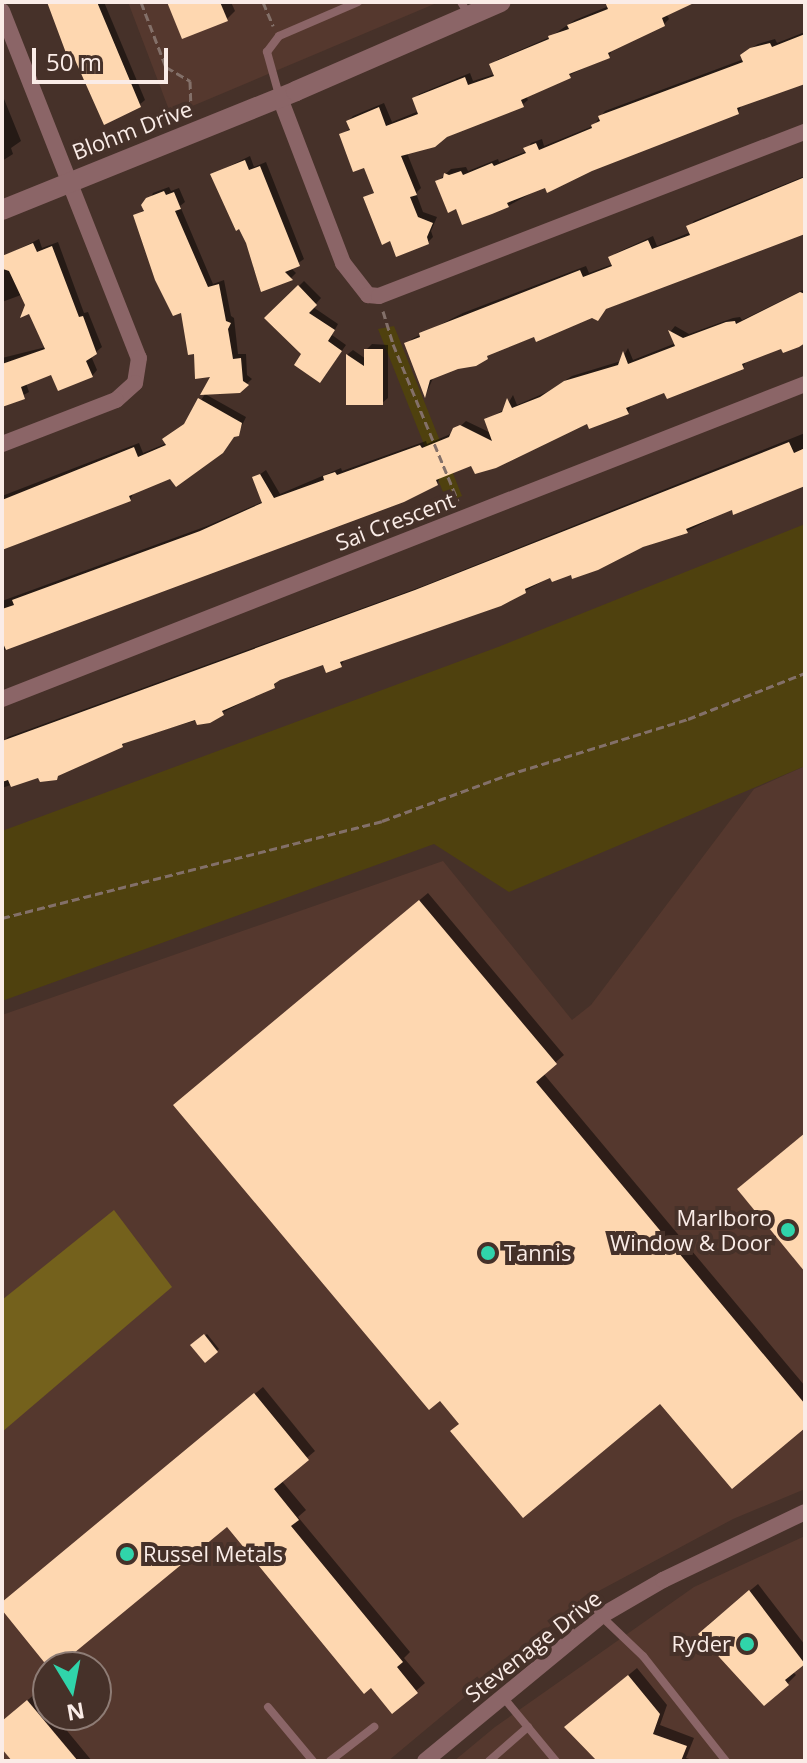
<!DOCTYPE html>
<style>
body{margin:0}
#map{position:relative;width:807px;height:1763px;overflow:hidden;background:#463129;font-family:"Open Sans",sans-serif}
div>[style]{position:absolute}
.built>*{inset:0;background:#55382e}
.green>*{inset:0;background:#4f410e}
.forest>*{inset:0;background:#74611c}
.shadow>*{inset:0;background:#0007}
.building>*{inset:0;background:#fed7b0}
.path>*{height:3px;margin-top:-1.5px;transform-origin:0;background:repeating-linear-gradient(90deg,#837069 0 8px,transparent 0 12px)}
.service>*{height:8px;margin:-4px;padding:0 4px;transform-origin:4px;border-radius:4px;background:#8b6567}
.minor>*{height:16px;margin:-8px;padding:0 8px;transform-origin:8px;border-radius:8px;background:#8b6567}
.tertiary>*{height:20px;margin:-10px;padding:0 10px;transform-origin:10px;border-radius:10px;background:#8b6567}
.dots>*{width:22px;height:22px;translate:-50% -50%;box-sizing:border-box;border:4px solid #463129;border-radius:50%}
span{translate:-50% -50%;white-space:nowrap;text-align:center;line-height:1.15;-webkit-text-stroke:8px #463129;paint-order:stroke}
.street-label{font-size:22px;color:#faece7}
.poi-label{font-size:22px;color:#faece7}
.right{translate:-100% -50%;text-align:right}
.left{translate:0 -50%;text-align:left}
.frame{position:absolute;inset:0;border:4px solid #faece7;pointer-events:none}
.north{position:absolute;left:32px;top:1651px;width:80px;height:80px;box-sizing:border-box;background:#463129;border:2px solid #8e7c75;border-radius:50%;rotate:170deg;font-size:22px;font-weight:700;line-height:32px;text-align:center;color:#faece7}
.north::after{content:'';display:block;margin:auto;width:28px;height:36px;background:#30d4aa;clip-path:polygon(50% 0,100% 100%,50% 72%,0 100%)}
.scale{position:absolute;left:32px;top:48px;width:136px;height:36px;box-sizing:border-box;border:4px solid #faece7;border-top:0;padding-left:10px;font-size:24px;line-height:28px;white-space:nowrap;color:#faece7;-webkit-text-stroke:6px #463129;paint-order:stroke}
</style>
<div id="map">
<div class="built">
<i style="clip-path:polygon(128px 2px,439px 2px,171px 115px)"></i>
<i style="clip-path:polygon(evenodd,805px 766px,805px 1489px,733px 1519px,580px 1601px,388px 1761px,2px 1761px,2px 1015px,443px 861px,572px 1020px,591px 1005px,754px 789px,805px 766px,48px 1667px,96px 1667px,96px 1715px,48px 1715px,48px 1667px)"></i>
<i style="clip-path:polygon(805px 1536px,805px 1761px,454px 1761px,495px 1727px,694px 1587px)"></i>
</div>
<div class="green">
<i style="clip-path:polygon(394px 326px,462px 496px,447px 502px,378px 329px)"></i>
<i style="clip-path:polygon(805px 524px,805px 766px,509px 892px,434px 844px,2px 1001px,2px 831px,498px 647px)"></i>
</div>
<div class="forest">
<i style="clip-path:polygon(114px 1210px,172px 1287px,2px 1432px,2px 1300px)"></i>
</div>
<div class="shadow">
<i style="clip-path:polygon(48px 2px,104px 2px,145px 100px,139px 105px,72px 49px)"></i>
<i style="clip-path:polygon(169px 2px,231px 2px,235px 11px,227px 19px)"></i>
<i style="clip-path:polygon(611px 2px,687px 2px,666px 13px,669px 19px,664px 24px,613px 48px,609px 56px,526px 96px,528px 100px,522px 105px,407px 153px,421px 188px,416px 193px,423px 212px,437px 217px,431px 231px,433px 237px,428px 242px,365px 198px,376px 191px,365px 165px,342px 134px,351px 128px,348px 121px,353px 116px,384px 103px,392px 122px,419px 111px,414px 99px,419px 94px,470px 73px,473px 81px,495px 74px,492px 65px,497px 60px,550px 37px,575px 20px,609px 6px)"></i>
<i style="clip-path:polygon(805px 32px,805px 82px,742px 104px,738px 113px,546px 185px,508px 206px,457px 206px,437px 182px,451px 169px,466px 167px,468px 171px,498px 159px,499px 162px,527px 151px,531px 143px,542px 139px,544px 146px,593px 126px,605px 111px,744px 59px,748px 50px,758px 44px,775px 39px,777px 43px)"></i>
<i style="clip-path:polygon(2px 94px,21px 141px,11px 148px,13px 154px,2px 161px)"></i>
<i style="clip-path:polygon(250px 156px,254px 167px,266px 162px,304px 259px,291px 268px,296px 273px,291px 278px,262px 290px,253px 267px,256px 263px,213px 174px)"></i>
<i style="clip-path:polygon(805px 176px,805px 231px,434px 376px,426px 394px,407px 344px,412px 339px,463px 313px,586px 266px,589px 273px,613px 264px,611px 258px,616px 253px,653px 236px,657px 246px,691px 232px,689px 227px,694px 221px)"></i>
<i style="clip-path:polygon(169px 187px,171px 191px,179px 188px,185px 202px,180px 206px,213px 284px,224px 280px,231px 316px,234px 318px,238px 354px,246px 354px,247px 375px,252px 379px,239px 391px,214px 375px,195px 352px,182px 311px,135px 216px,145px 209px,153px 193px)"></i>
<i style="clip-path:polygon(39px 239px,42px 248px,58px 242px,84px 313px,88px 312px,102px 347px,91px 356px,97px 370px,92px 376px,52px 373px,26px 383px,29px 392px,2px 407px,2px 358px,46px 347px,21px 295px,2px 302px,2px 273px,8px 263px,5px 256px)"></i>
<i style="clip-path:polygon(304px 281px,321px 298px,313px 307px,338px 324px,332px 335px,346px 345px,325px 375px,267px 318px)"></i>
<i style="clip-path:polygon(805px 289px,805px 342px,782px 346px,747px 360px,743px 367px,632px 403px,628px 413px,588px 422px,472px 463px,441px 476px,437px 483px,2px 651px,2px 601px,207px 526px,264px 501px,255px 478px,266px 470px,280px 494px,341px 468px,342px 471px,426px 441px,427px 444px,453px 433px,466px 421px,491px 433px,486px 420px,505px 409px,513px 395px,517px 405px,547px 392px,572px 376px,621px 361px,628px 348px,633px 360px,676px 343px,671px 331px,675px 326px,689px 334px,733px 318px,740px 317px,742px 320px)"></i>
<i style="clip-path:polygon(372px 344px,388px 345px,388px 398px,382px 403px,348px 403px,348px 354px,353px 350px,366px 359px,366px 350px)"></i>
<i style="clip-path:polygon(205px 394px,246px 417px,238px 434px,171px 477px,134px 492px,130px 500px,2px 550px,2px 496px,139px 443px,143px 453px,167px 443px,187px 422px)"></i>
<i style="clip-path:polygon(805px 433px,805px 484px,733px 508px,687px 531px,572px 573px,552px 576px,525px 591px,345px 659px,341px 665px,324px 662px,278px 679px,274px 686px,222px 713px,128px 740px,122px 746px,2px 788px,3px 742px,8px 737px,423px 586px)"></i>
<i style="clip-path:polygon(428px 893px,564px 1055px,543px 1073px,805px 1386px,805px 1425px,660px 1401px,461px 1423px,184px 1097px)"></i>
<i style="clip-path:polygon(207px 1334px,219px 1349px,205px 1360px,193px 1346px)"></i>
<i style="clip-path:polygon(263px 1387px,315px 1451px,281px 1480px,306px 1510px,298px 1517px,410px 1652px,404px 1658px,425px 1683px,393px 1711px,227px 1524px,51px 1667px,2px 1604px)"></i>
<i style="clip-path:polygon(758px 1584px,805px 1645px,805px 1661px,792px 1671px,796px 1675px,787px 1684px,708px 1625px)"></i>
<i style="clip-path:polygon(637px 1668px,667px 1705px,660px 1725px,694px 1738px,686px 1758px,696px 1761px,600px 1761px,575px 1719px)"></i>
<i style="clip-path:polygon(36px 1693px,48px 1708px,48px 1715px,54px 1715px,92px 1761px,15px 1761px,2px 1746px,2px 1722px)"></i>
</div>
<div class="building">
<i style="clip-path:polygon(47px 2px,97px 2px,141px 107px,104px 125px,71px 51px,66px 53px)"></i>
<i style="clip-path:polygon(167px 2px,220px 2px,228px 21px,182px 39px)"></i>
<i style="clip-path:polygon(605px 2px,696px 2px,662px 18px,665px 26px,608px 53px,610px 58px,569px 74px,571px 78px,521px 100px,524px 107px,447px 137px,435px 147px,401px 156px,417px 195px,410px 197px,418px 217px,433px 223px,427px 237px,429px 244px,396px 257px,390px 241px,382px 245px,363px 197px,374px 193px,364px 168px,353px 172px,339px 134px,350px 130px,346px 121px,379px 107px,386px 126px,418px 114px,412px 98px,465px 77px,468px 85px,494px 76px,489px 64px,549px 39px,548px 36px,569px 29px,567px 25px,608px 9px)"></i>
<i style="clip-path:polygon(805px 34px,805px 84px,737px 108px,739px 114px,592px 171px,547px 193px,545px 188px,507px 203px,509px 207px,492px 214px,462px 225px,456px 209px,448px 213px,435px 181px,443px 178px,444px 173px,449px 175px,461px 171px,463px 175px,492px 163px,494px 166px,526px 153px,523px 148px,536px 143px,539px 150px,592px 128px,591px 125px,600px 121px,598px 116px,743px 62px,740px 55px,750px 48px,770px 43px,772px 47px)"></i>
<i style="clip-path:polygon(245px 160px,249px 170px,260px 166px,300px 266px,285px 272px,293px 280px,261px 292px,246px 243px,239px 229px,236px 231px,210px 174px)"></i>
<i style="clip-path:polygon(805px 177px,805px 234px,606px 309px,598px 321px,592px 318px,536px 342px,534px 337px,487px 356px,488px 359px,476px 366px,458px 369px,430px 380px,425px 398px,404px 343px,420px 337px,419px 333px,580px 270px,583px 277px,612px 266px,608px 257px,648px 240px,652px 249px,690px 235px,686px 226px)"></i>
<i style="clip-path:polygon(164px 191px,166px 195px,174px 192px,181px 209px,175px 211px,208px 287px,219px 284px,226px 321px,231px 323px,228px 329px,233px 359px,241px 358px,243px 381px,249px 385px,240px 393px,200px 395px,210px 377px,195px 379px,194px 354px,188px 355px,181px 313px,173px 316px,155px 280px,133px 215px,144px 211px,141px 205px,146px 198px)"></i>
<i style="clip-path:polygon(33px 243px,37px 252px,52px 246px,79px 317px,83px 316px,97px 354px,86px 361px,93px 377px,58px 391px,51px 375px,21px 387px,25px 399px,2px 407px,2px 364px,45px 349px,29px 314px,20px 318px,25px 305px,9px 271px,3px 269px,2px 256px)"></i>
<i style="clip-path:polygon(298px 285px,317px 305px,309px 313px,335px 330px,328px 341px,342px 351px,320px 383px,294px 365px,301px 354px,264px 318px)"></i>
<i style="clip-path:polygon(800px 292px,805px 294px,805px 343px,799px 347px,783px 353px,781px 349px,742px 364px,744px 369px,667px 399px,664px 393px,626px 408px,629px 414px,589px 429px,587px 424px,496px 468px,475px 474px,471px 466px,436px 480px,438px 485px,404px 502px,6px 650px,2px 641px,2px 609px,14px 605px,12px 600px,200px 531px,262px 503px,252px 477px,260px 474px,274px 498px,324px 480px,323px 476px,335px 472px,337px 475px,420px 445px,422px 448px,449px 437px,453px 428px,460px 425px,492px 441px,484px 419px,502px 412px,507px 398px,512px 408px,540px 397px,564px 381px,618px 365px,623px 351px,628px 364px,675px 346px,668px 330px,683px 338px,726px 322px,735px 321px,736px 324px)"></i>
<i style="clip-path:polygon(364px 349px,383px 349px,383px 405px,346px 405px,346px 354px,364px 366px)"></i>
<i style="clip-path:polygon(198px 398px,242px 423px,239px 436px,234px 437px,223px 453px,176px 487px,170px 479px,129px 496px,131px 501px,2px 550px,2px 500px,134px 447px,138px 457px,166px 445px,162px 439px,184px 424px)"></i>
<i style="clip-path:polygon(789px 442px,794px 453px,805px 448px,805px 486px,733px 515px,732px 510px,686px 529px,688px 533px,643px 547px,598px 570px,572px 579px,571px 575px,552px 582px,550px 578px,525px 589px,526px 593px,501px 606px,340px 662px,342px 667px,326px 673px,323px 665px,280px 680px,274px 684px,275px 688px,222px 711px,224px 715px,210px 723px,197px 725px,195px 720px,122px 744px,123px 747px,58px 776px,57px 780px,40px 782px,38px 778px,11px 787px,8px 780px,2px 782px,2px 741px,415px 590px)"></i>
<i style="clip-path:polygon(419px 900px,557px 1064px,536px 1082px,805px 1404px,805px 1428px,732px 1489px,660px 1404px,523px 1518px,450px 1431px,459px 1424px,440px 1401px,429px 1410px,173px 1105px)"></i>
<i style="clip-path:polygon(805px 1133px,805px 1272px,737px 1189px)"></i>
<i style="clip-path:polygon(204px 1334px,218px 1352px,205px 1363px,190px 1345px)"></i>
<i style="clip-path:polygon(254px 1393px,309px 1460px,274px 1489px,299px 1520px,291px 1526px,403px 1662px,397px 1667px,418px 1693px,392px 1714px,371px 1688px,364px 1694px,227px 1527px,57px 1667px,48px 1667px,2px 1610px,2px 1602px)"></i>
<i style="clip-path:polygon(749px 1590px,805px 1664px,785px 1680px,789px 1685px,764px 1706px,698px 1634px)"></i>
<i style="clip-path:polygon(628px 1675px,660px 1714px,653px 1734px,687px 1746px,681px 1761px,597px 1761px,564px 1727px)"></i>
<i style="clip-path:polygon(27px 1700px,78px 1761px,12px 1761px,2px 1749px,2px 1721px)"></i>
</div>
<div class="path">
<i style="left:141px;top:2px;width:70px;rotate:69deg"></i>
<i style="left:166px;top:67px;width:28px;rotate:30deg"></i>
<i style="left:190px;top:81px;width:29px;rotate:88deg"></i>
<i style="left:263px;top:2px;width:26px;rotate:67deg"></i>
<i style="left:383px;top:311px;width:34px;rotate:73deg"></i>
<i style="left:393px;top:344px;width:170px;rotate:67.5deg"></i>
<i style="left:2px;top:918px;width:392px;rotate:-14.3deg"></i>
<i style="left:382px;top:821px;width:133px;rotate:-20.2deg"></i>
<i style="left:507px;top:775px;width:189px;rotate:-17.2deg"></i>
<i style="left:688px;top:719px;width:126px;rotate:-21.5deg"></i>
</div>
<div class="service">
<i style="left:461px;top:2px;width:17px;rotate:59deg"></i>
<i style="left:279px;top:95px;width:45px;rotate:-105.6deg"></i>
<i style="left:267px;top:52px;width:20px;rotate:-53deg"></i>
<i style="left:279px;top:36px;width:86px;rotate:-23.3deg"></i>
<i style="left:602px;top:1617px;width:57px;rotate:43.6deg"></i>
<i style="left:643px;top:1656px;width:134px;rotate:51.7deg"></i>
<i style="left:503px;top:1697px;width:83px;rotate:50.4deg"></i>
<i style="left:268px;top:1707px;width:70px;rotate:50.2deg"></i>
<i style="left:330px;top:1761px;width:56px;rotate:-37.7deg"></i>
<i style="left:489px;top:1761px;width:52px;rotate:-41.1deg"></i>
</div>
<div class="minor">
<i style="left:2px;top:11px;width:373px;rotate:68.5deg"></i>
<i style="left:139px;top:358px;width:25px;rotate:99deg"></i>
<i style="left:135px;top:383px;width:25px;rotate:138deg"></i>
<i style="left:116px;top:400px;width:122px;rotate:158.9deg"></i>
<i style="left:280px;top:98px;width:177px;rotate:69.1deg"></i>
<i style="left:343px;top:263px;width:41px;rotate:52deg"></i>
<i style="left:368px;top:295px;width:11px;rotate:5deg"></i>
<i style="left:379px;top:296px;width:456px;rotate:-21.1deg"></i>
<i style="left:2px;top:699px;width:863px;rotate:-21.42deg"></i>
<i style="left:425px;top:1761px;width:228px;rotate:-39.5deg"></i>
<i style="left:601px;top:1616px;width:72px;rotate:-30.1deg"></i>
<i style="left:663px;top:1580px;width:157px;rotate:-25.6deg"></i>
</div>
<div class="tertiary">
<i style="left:2px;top:210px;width:317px;rotate:-22deg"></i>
<i style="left:296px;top:91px;width:223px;rotate:-23.5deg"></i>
</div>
<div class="dots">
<i style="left:788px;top:1230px;background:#30d4aa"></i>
<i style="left:488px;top:1253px;background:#30d4aa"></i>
<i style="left:127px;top:1554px;background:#30d4aa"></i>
<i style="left:747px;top:1644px;background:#30d4aa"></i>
</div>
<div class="street-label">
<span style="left:132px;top:130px;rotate:-21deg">Blohm Drive</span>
<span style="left:395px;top:521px;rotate:-21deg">Sai Crescent</span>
<span style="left:533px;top:1646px;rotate:-38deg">Stevenage Drive</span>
</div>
<div class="poi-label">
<span class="right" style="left:772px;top:1230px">Marlboro<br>Window &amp; Door</span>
<span class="left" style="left:504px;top:1253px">Tannis</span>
<span class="left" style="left:143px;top:1554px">Russel Metals</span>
<span class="right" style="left:731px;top:1644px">Ryder</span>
</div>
<div class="frame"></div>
<div class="north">N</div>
<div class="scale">50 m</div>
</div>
